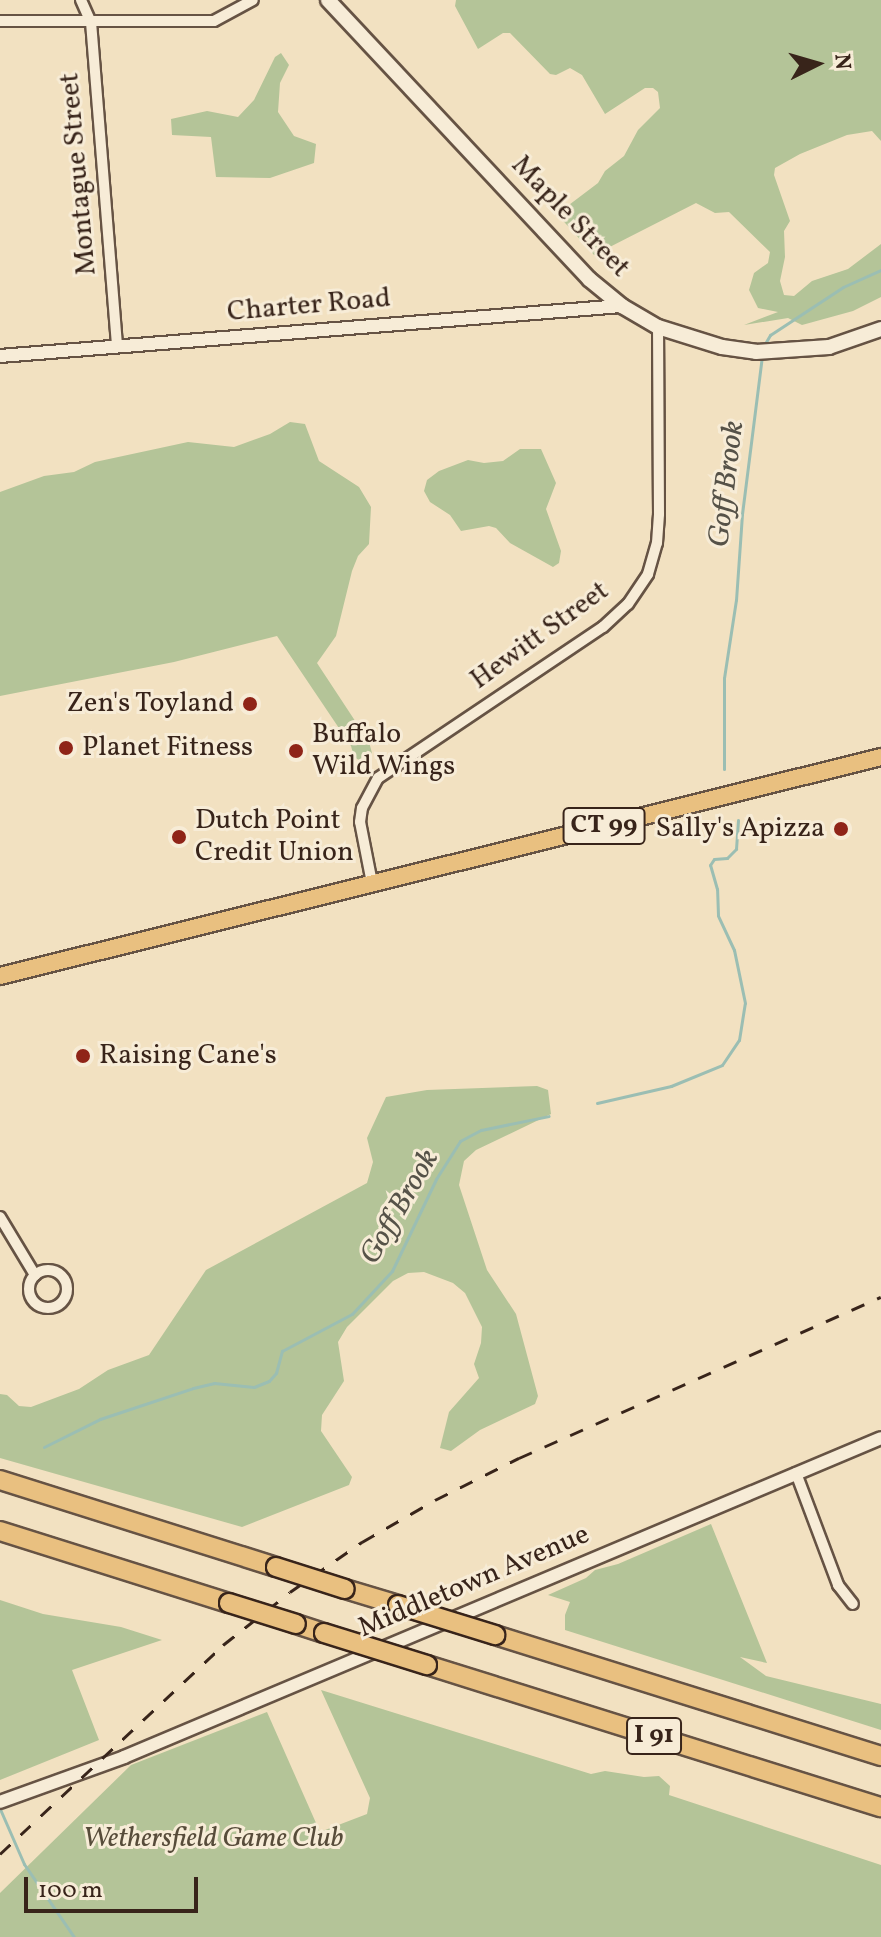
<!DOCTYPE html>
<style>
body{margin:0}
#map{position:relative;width:881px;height:1937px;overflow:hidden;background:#f2e1c1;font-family:Vollkorn,serif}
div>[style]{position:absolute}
.green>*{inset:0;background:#b4c498}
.stream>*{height:3px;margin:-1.5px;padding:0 1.5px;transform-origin:1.5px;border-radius:1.5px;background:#9bbeb3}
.roads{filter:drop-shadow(2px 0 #665344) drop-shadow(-2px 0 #665344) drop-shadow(0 2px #665344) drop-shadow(0 -2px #665344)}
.minor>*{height:10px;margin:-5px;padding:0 5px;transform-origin:5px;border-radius:5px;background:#f7ecd7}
.minor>.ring{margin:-5px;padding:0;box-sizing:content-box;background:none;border:10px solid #f7ecd7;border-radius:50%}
.tertiary>*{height:12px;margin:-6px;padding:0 6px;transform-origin:6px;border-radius:6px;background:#f7ecd7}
.secondary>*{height:14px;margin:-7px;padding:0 7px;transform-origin:7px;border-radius:7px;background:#f7ecd7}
.primary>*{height:16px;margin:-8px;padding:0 8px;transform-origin:8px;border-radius:8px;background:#e9c080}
.motorway>*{height:18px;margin:-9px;padding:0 9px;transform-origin:9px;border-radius:9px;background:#e9c080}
.rail>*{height:3px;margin-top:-1.5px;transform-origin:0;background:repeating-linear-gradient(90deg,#38241a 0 14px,transparent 0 28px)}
.bridges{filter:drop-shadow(2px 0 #38241a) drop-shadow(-2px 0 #38241a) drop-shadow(0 2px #38241a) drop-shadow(0 -2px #38241a)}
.motorway-bridge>*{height:18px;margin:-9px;padding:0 9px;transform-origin:9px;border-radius:9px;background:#e9c080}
.dots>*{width:22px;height:22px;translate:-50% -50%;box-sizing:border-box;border:4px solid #f7ecd7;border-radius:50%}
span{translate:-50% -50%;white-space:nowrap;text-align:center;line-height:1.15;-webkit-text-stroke:6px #f7ecd7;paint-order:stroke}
.shield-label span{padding:2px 6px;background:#f7ecd7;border:2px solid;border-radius:6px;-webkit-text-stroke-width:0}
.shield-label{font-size:26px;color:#38241a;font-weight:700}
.street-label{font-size:28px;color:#38241a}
.poi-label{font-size:28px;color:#38241a}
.right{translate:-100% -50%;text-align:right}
.left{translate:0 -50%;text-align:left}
.park-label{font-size:28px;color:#574c3a;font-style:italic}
.water-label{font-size:30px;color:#565248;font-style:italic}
.north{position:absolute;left:777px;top:24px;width:80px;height:80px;-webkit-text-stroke:6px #f7ecd7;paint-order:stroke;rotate:85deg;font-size:22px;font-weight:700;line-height:32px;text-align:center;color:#38241a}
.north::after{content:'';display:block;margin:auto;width:28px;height:36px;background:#38241a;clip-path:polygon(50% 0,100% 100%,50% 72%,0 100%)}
.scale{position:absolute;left:24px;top:1877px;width:174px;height:36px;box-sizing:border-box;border:4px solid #38241a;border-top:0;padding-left:10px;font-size:24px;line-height:28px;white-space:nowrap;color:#38241a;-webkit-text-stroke:6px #f7ecd7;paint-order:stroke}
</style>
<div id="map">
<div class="green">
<i style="clip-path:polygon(456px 0,881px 0,881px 141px,872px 131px,847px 135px,800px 154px,775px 168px,774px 175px,790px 221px,784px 231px,785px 257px,780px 281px,784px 295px,794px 296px,812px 281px,848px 269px,881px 244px,881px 297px,853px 311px,802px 325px,788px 318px,744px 325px,778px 312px,758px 308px,749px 290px,754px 273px,768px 263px,770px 252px,729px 212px,715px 213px,696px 203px,594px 255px,557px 214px,598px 183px,605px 171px,624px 156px,638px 130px,660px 108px,658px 92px,653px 88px,645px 88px,605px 114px,582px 75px,570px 68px,556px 75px,550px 74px,510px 33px,503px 33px,478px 49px,455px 6px)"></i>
<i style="clip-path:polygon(281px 53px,289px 65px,280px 83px,278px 112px,294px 136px,316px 144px,314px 163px,270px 178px,216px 177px,211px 137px,172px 135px,171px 119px,207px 111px,238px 117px,254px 100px,275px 57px)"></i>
<i style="clip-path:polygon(290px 422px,305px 424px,319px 461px,359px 487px,371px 507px,369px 544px,358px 556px,352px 571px,336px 636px,317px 663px,369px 742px,372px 753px,364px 763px,354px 757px,351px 746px,277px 636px,174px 662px,0 696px,0 492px,44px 476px,74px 472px,95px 462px,188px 442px,234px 447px,270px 434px)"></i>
<i style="clip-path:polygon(520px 449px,541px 449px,556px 483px,546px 509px,561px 551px,559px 563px,553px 567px,510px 543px,496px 528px,489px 526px,461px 531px,450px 515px,430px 502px,424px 491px,427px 480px,439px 471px,468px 460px,484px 463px,503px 461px)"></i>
<i style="clip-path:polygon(537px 1086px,548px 1090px,551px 1114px,476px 1150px,464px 1161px,459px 1185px,487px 1270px,516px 1314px,538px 1396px,535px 1404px,480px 1430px,451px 1451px,440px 1448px,449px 1412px,479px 1378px,474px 1364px,481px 1343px,482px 1327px,465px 1293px,453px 1283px,424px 1272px,408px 1273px,393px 1281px,347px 1327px,338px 1342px,344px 1381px,322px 1415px,321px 1431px,352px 1477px,349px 1485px,242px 1527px,0 1458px,0 1394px,7px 1395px,19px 1406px,31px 1407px,79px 1389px,108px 1370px,149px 1355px,206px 1270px,367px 1183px,373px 1162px,367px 1138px,386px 1097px,427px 1090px)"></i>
<i style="clip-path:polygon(711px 1524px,767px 1663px,740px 1657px,766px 1676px,881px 1704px,881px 1730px,565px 1630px,565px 1615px,570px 1602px,548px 1595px,586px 1578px,595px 1570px,618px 1564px)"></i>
<i style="clip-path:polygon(0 1600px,43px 1614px,121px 1627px,162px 1640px,72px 1670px,99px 1740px,0 1780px)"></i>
<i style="clip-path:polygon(321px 1690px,591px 1774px,605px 1771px,644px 1777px,659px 1776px,670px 1786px,669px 1795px,881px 1865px,881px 1937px,0 1937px,0 1893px,131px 1765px,267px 1712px,320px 1832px,367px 1814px,370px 1798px)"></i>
</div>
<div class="stream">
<i style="left:763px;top:347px;width:14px;rotate:-60deg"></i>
<i style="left:770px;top:335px;width:87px;rotate:-33.3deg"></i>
<i style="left:843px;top:287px;width:42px;rotate:-24.1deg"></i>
<i style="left:724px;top:769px;width:91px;rotate:-90deg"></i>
<i style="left:724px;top:678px;width:79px;rotate:-81.3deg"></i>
<i style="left:736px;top:600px;width:86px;rotate:-86deg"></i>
<i style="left:742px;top:514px;width:160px;rotate:-82.8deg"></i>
<i style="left:597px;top:1103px;width:76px;rotate:-12.9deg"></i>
<i style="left:671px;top:1086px;width:55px;rotate:-22.4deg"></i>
<i style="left:722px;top:1065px;width:30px;rotate:-56deg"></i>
<i style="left:739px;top:1040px;width:37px;rotate:-81deg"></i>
<i style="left:745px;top:1003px;width:54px;rotate:-101.7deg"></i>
<i style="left:734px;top:950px;width:38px;rotate:-115deg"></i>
<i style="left:718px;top:915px;width:26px;rotate:-92deg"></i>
<i style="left:717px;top:889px;width:25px;rotate:-106deg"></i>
<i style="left:710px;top:865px;width:7px;rotate:-56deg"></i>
<i style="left:714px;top:859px;width:13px;rotate:-4deg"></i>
<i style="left:727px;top:858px;width:13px;rotate:-45deg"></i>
<i style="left:736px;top:849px;width:29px;rotate:-86deg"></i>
<i style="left:44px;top:1447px;width:63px;rotate:-26.6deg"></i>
<i style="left:100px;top:1419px;width:98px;rotate:-18.4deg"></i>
<i style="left:193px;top:1388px;width:22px;rotate:-13deg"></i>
<i style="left:214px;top:1383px;width:40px;rotate:5.7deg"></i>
<i style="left:254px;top:1387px;width:16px;rotate:-22deg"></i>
<i style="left:269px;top:1381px;width:11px;rotate:-49deg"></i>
<i style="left:276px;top:1373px;width:23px;rotate:-75deg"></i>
<i style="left:282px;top:1351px;width:79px;rotate:-27.9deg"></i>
<i style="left:352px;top:1314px;width:59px;rotate:-47.1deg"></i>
<i style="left:392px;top:1271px;width:102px;rotate:-64.4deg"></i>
<i style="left:436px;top:1179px;width:45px;rotate:-57.7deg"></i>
<i style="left:460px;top:1141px;width:24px;rotate:-28deg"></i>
<i style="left:481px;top:1130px;width:69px;rotate:-11.6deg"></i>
<i style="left:0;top:1809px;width:60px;rotate:66.4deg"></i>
<i style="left:24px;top:1864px;width:88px;rotate:55.6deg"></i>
</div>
<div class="roads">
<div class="minor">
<i style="left:81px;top:0;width:24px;rotate:66deg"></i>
<i style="left:91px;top:22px;width:325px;rotate:85.4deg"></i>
<i style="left:0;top:21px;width:214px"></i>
<i style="left:214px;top:21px;width:44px;rotate:-28.3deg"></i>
<i style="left:372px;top:883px;width:62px;rotate:-101.1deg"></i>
<i style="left:360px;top:822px;width:14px;rotate:-82deg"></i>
<i style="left:362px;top:808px;width:34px;rotate:-62deg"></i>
<i style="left:378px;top:778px;width:271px;rotate:-33.9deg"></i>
<i style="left:603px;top:627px;width:34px;rotate:-43deg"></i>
<i style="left:628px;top:604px;width:36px;rotate:-56deg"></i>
<i style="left:648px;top:574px;width:32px;rotate:-74deg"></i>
<i style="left:657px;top:543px;width:29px;rotate:-86deg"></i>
<i style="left:659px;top:514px;width:187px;rotate:-90.3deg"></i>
<i style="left:0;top:1217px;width:68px;rotate:58.9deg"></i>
<i class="ring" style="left:29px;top:1270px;width:28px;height:28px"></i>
<i style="left:796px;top:1473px;width:120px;rotate:69.4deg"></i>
<i style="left:838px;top:1585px;width:24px;rotate:52deg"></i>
</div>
<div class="tertiary">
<i style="left:0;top:356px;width:624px;rotate:-4.6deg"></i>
<i style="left:0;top:1802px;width:132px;rotate:-19.9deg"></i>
<i style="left:124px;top:1757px;width:821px;rotate:-22.85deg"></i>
</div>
<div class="secondary">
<i style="left:328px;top:0;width:382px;rotate:46.9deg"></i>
<i style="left:589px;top:279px;width:43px;rotate:39.3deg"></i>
<i style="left:622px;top:306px;width:42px;rotate:30.3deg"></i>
<i style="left:658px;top:327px;width:67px;rotate:17.4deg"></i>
<i style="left:722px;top:347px;width:34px;rotate:8deg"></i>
<i style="left:756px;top:352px;width:73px;rotate:-3.9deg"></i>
<i style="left:829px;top:347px;width:55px;rotate:-19.1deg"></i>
</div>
<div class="primary">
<i style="left:0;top:976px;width:908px;rotate:-13.96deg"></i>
</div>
<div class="motorway">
<i style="left:0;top:1480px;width:289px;rotate:17.5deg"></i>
<i style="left:0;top:1531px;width:240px;rotate:17.5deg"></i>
<i style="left:345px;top:1589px;width:55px;rotate:16.8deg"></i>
<i style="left:296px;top:1624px;width:29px;rotate:18deg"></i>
<i style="left:495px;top:1635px;width:405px;rotate:17.4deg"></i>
<i style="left:427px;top:1665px;width:476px;rotate:17.4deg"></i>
</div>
</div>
<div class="rail">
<i style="left:0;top:1854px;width:306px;rotate:-43.1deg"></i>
<i style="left:223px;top:1645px;width:85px;rotate:-38.3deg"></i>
<i style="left:290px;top:1592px;width:88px;rotate:-34.8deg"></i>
<i style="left:362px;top:1542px;width:84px;rotate:-29.9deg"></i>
<i style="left:435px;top:1500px;width:94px;rotate:-26.6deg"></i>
<i style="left:519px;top:1458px;width:396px;rotate:-24deg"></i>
</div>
<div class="bridges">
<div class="motorway-bridge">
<i style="left:276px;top:1567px;width:72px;rotate:17.7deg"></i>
<i style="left:229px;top:1603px;width:70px;rotate:17.4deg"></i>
<i style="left:398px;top:1605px;width:102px;rotate:17.2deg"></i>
<i style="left:324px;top:1633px;width:108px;rotate:17.3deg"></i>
</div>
</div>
<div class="dots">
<i style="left:250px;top:704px;background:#8f2418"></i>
<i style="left:66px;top:748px;background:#8f2418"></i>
<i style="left:296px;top:751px;background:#8f2418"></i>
<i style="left:841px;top:829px;background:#8f2418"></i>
<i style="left:179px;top:837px;background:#8f2418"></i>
<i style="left:83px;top:1056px;background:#8f2418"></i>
</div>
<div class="shield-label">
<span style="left:604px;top:826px">CT 99</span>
<span style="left:654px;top:1736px">I 91</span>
</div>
<div class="street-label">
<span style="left:79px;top:174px;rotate:-95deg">Montague Street</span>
<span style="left:570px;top:217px;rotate:46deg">Maple Street</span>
<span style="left:309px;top:306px;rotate:-5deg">Charter Road</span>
<span style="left:540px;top:636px;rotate:-36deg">Hewitt Street</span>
<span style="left:474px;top:1582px;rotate:-23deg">Middletown Avenue</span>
</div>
<div class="poi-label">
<span class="right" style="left:234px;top:704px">Zen's Toyland</span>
<span class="left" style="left:312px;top:751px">Buffalo<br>Wild Wings</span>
<span class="left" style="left:82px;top:748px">Planet Fitness</span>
<span class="left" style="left:195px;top:837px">Dutch Point<br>Credit Union</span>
<span class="right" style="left:825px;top:829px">Sally's Apizza</span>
<span class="left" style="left:99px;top:1056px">Raising Cane's</span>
</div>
<div class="park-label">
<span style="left:213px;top:1839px">Wethersfield Game Club</span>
</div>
<div class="water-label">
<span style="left:727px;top:484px;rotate:-83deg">Goff Brook</span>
<span style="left:400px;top:1207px;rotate:-60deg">Goff Brook</span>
</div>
<div class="north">N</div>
<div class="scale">100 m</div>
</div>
